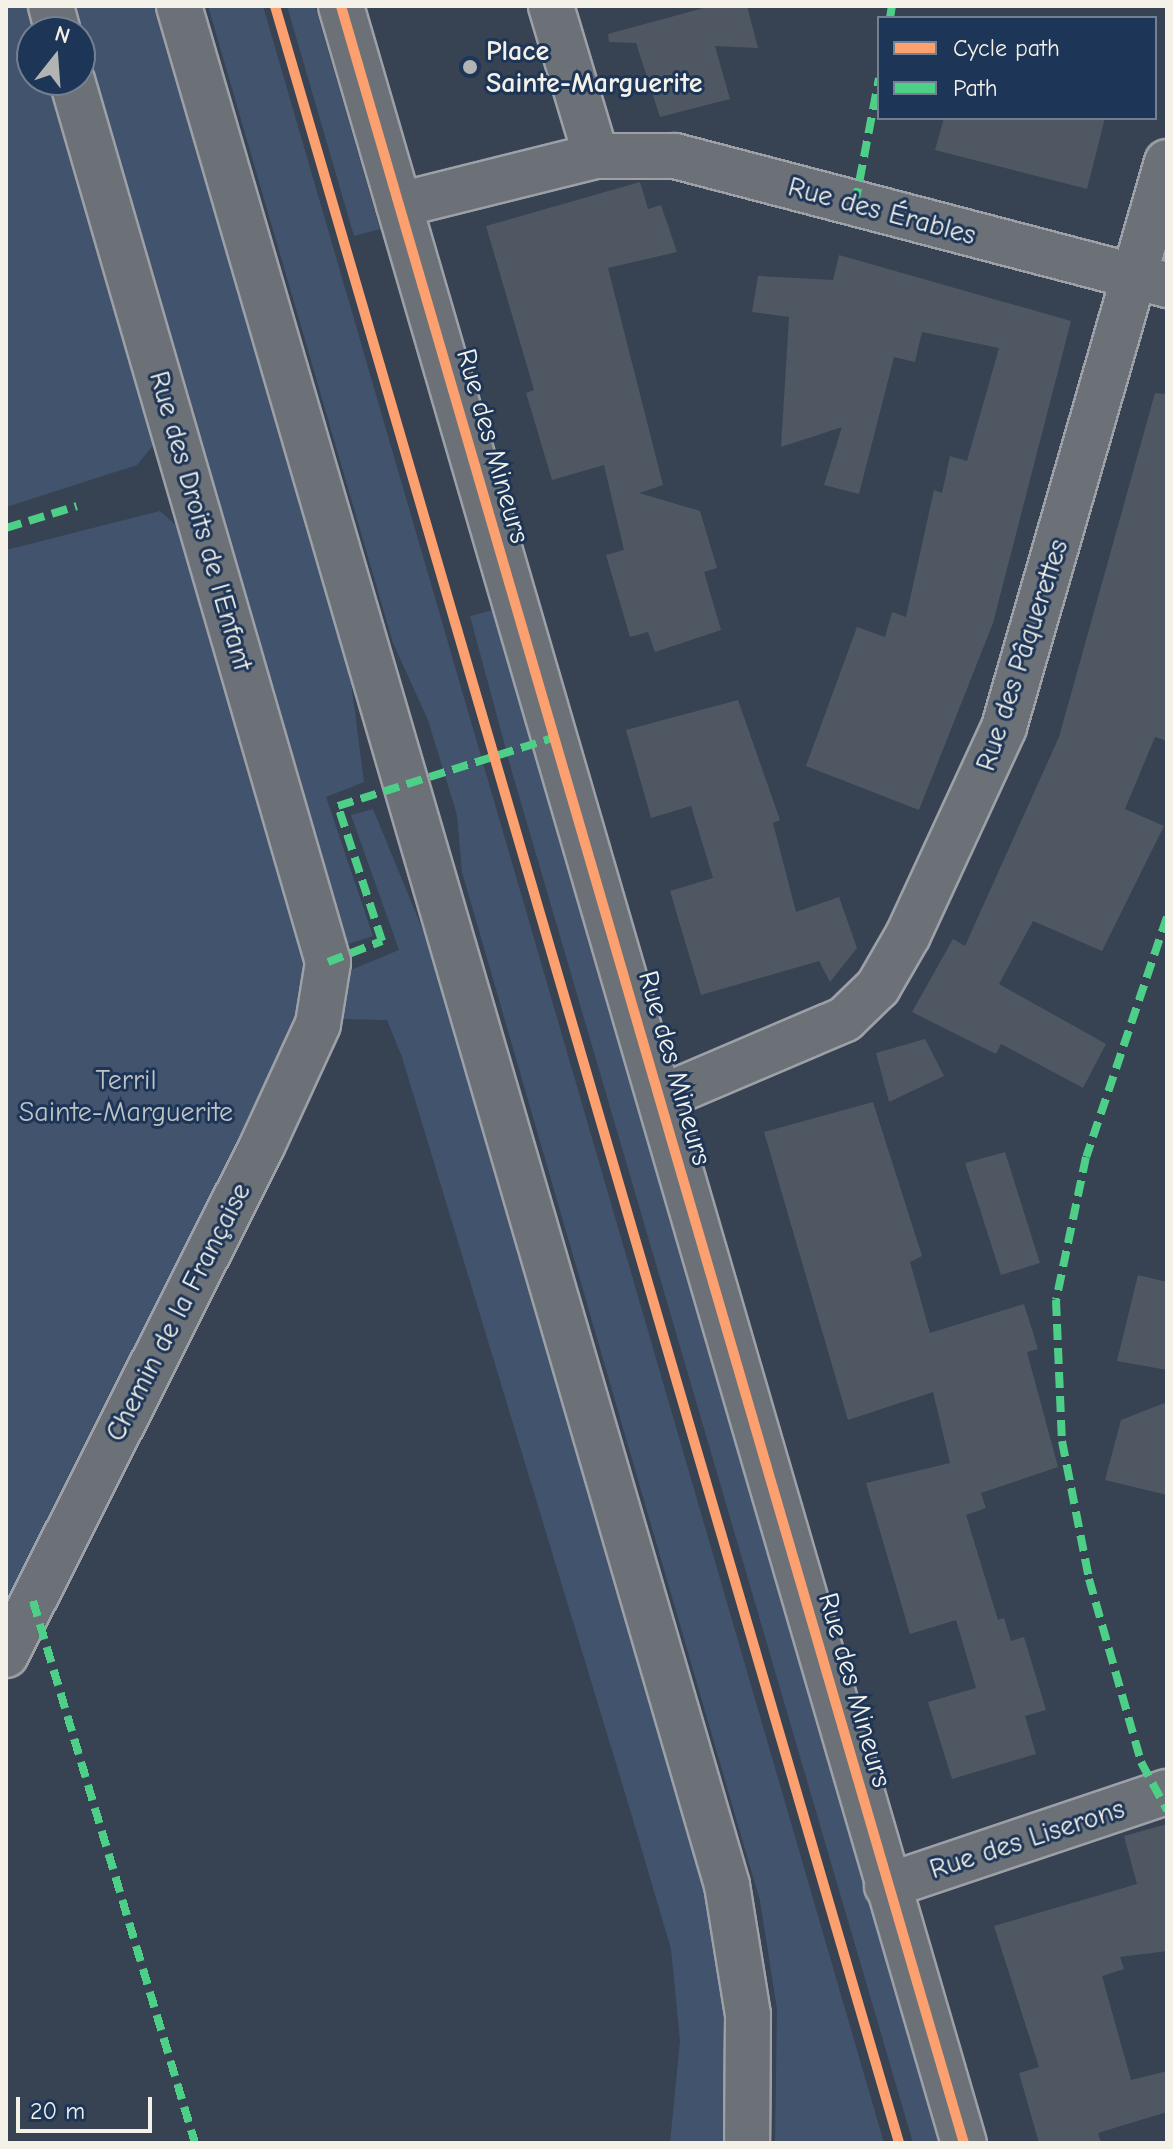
<!DOCTYPE html>
<meta charset="utf-8">
<style>
body{margin:0}
#map{position:relative;width:1173px;height:2149px;overflow:hidden;background:#374253;font-family:"Comic Neue",sans-serif}
div>[style]{position:absolute}
.green>*{inset:0;background:#42546d}
.building>*{inset:0;background:#4f5763}
.roads{filter:drop-shadow(2px 0 #9da1a7) drop-shadow(-2px 0 #9da1a7) drop-shadow(0 2px #9da1a7) drop-shadow(0 -2px #9da1a7)}
.minor>*{height:44px;margin:-22px;padding:0 22px;transform-origin:22px;border-radius:22px;background:#6c7177}
.highway>*{height:44px;margin:-22px;padding:0 22px;transform-origin:22px;border-radius:22px;background:#6c7177}
.quiet>*{height:8px;margin-top:-4px;transform-origin:0;background:repeating-linear-gradient(90deg,#4dcf88 0 16px,transparent 0 24px)}
.cycleway>*{height:10px;margin:-5px;padding:0 5px;transform-origin:5px;border-radius:5px;background:#fca06f}
.dots>*{width:22px;height:22px;translate:-50% -50%;box-sizing:border-box;border:4px solid #1d3557;border-radius:50%}
span{translate:-50% -50%;white-space:nowrap;text-align:center;line-height:1.15;-webkit-text-stroke:6px #1d3557;paint-order:stroke}
.poi-label{font-size:28px;color:#f4f1e8;font-weight:700}
.left{translate:0 -50%;text-align:left}
.street-label{font-size:28px;color:#f4f1e8}
.park-label{font-size:28px;color:#bfc3c4}
.frame{position:absolute;inset:0;border:8px solid #f4f1e8;pointer-events:none}
.legend{position:absolute;left:877px;top:16px;width:280px;height:104px;box-sizing:border-box;background:#1d3557;border:2px solid #738091;margin:0;padding:10px 14px;list-style:none;font-size:24px;color:#f4f1e8}
.legend li{display:flex;align-items:center;gap:16px;height:40px}
.legend b{width:40px;border:2px solid #738091}
.north{position:absolute;left:16px;top:16px;width:80px;height:80px;box-sizing:border-box;background:#1d3557;border:2px solid #738091;border-radius:50%;rotate:17deg;font-size:22px;font-weight:700;line-height:32px;text-align:center;color:#f4f1e8}
.north::after{content:'';display:block;margin:auto;width:28px;height:36px;background:#b2b4b4;clip-path:polygon(50% 0,100% 100%,50% 72%,0 100%)}
.scale{position:absolute;left:16px;top:2097px;width:136px;height:36px;box-sizing:border-box;border:4px solid #f4f1e8;border-top:0;padding-left:10px;font-size:24px;line-height:28px;white-space:nowrap;color:#f4f1e8;-webkit-text-stroke:6px #1d3557;paint-order:stroke}
</style>
<div id="map">
<div class="green">
<i style="clip-path:polygon(6px 6px,34px 6px,42px 32px,32px 32px,32px 80px,56px 80px,155px 418px,154px 444px,137px 465px,6px 507px)"></i>
<i style="clip-path:polygon(75px 6px,154px 6px,315px 552px,351px 682px,364px 782px,326px 797px,373px 936px,348px 944px)"></i>
<i style="clip-path:polygon(208px 6px,263px 6px,884px 2143px,775px 2143px,777px 2009px,760px 1901px,462px 872px,457px 815px,428px 720px,393px 643px)"></i>
<i style="clip-path:polygon(287px 6px,315px 6px,380px 229px,354px 236px)"></i>
<i style="clip-path:polygon(160px 511px,178px 527px,196px 563px,310px 959px,293px 1041px,248px 1117px,193px 1254px,6px 1639px,6px 550px)"></i>
<i style="clip-path:polygon(493px 610px,945px 2143px,913px 2143px,512px 772px,470px 616px)"></i>
<i style="clip-path:polygon(373px 809px,431px 950px,711px 1900px,732px 2031px,730px 2143px,670px 2143px,680px 2041px,671px 1949px,631px 1813px,402px 1057px,387px 1020px,340px 1019px,351px 970px,399px 950px,351px 815px)"></i>
</div>
<div class="building">
<i style="clip-path:polygon(711px 6px,747px 6px,758px 48px,715px 46px,730px 99px,660px 117px,636px 43px,609px 42px,608px 34px)"></i>
<i style="clip-path:polygon(944px 118px,1105px 118px,1087px 189px,935px 150px)"></i>
<i style="clip-path:polygon(640px 182px,648px 209px,661px 205px,677px 252px,608px 268px,663px 485px,639px 493px,700px 511px,717px 568px,704px 572px,721px 630px,655px 652px,648px 632px,630px 637px,606px 555px,624px 550px,604px 465px,552px 480px,526px 393px,534px 390px,486px 226px)"></i>
<i style="clip-path:polygon(839px 255px,1071px 321px,993px 623px,919px 810px,806px 766px,857px 627px,885px 637px,892px 612px,906px 617px,934px 490px,942px 493px,950px 456px,967px 461px,999px 348px,922px 332px,915px 362px,894px 357px,859px 494px,824px 485px,842px 427px,781px 447px,789px 317px,752px 312px,758px 276px,833px 280px)"></i>
<i style="clip-path:polygon(1155px 393px,1167px 394px,1167px 741px,1155px 737px,1125px 809px,1164px 826px,1102px 951px,1033px 921px,999px 984px,1106px 1044px,1083px 1088px,1001px 1044px,996px 1054px,912px 1012px,953px 939px,965px 946px,1059px 737px)"></i>
<i style="clip-path:polygon(738px 700px,780px 820px,773px 823px,796px 912px,839px 897px,857px 948px,830px 982px,819px 961px,701px 995px,670px 891px,713px 878px,691px 806px,651px 818px,626px 730px)"></i>
<i style="clip-path:polygon(925px 1039px,944px 1076px,889px 1102px,876px 1053px)"></i>
<i style="clip-path:polygon(873px 1102px,922px 1256px,910px 1262px,930px 1333px,1024px 1304px,1038px 1349px,1027px 1352px,1058px 1467px,981px 1493px,986px 1508px,966px 1515px,998px 1620px,1004px 1618px,1011px 1641px,1024px 1637px,1046px 1710px,1025px 1716px,1036px 1754px,952px 1779px,928px 1702px,976px 1688px,956px 1620px,910px 1634px,866px 1483px,950px 1463px,933px 1392px,848px 1420px,764px 1132px)"></i>
<i style="clip-path:polygon(1005px 1152px,1040px 1263px,1001px 1275px,965px 1163px)"></i>
<i style="clip-path:polygon(1138px 1275px,1167px 1282px,1167px 1370px,1117px 1361px)"></i>
<i style="clip-path:polygon(1167px 1402px,1167px 1495px,1105px 1480px,1121px 1420px)"></i>
<i style="clip-path:polygon(1167px 1824px,1167px 1951px,1120px 1957px,1124px 1969px,1102px 1976px,1131px 2080px,1167px 2071px,1167px 2112px,1098px 2133px,1101px 2143px,1039px 2143px,1019px 2073px,1039px 2067px,994px 1926px,1137px 1884px,1124px 1836px)"></i>
</div>
<div class="roads">
<div class="minor">
<i style="left:51px;top:6px;width:27px;rotate:75deg"></i>
<i style="left:341px;top:6px;width:2226px;rotate:73.75deg"></i>
<i style="left:596px;top:156px;width:79px"></i>
<i style="left:675px;top:156px;width:509px;rotate:14.69deg"></i>
<i style="left:399px;top:205px;width:203px;rotate:-14deg"></i>
<i style="left:596px;top:156px;width:157px;rotate:-106.7deg"></i>
<i style="left:660px;top:1098px;width:201px;rotate:-23.1deg"></i>
<i style="left:845px;top:1019px;width:46px;rotate:-44.1deg"></i>
<i style="left:878px;top:987px;width:60px;rotate:-60deg"></i>
<i style="left:908px;top:935px;width:229px;rotate:-65.2deg"></i>
<i style="left:1004px;top:727px;width:588px;rotate:-73.91deg"></i>
<i style="left:6px;top:1655px;width:570px;rotate:-63.3deg"></i>
<i style="left:262px;top:1146px;width:134px;rotate:-65.3deg"></i>
<i style="left:318px;top:1024px;width:63px;rotate:-80.8deg"></i>
<i style="left:328px;top:962px;width:918px;rotate:-106.19deg"></i>
<i style="left:887px;top:1886px;width:295px;rotate:-18.6deg"></i>
</div>
<div class="highway">
<i style="left:179px;top:6px;width:1957px;rotate:73.74deg"></i>
<i style="left:727px;top:1885px;width:132px;rotate:80.8deg"></i>
<i style="left:748px;top:2015px;width:128px;rotate:90.4deg"></i>
</div>
</div>
<div class="quiet">
<i style="left:890px;top:18px;width:12px;rotate:-81deg"></i>
<i style="left:855px;top:204px;width:128px;rotate:-79.2deg"></i>
<i style="left:6px;top:528px;width:74px;rotate:-17.2deg"></i>
<i style="left:1167px;top:917px;width:253px;rotate:108.6deg"></i>
<i style="left:1086px;top:1157px;width:146px;rotate:101.8deg"></i>
<i style="left:1056px;top:1300px;width:141px;rotate:87.6deg"></i>
<i style="left:1062px;top:1441px;width:141px;rotate:78.9deg"></i>
<i style="left:1089px;top:1579px;width:190px;rotate:74.1deg"></i>
<i style="left:1141px;top:1762px;width:55px;rotate:61.6deg"></i>
<i style="left:328px;top:962px;width:58px;rotate:-21.3deg"></i>
<i style="left:382px;top:941px;width:142px;rotate:-108.1deg"></i>
<i style="left:338px;top:806px;width:225px;rotate:-17.6deg"></i>
<i style="left:33px;top:1601px;width:566px;rotate:73.36deg"></i>
</div>
<div class="cycleway">
<i style="left:275px;top:6px;width:2226px;rotate:73.72deg"></i>
<i style="left:341px;top:6px;width:2226px;rotate:73.75deg"></i>
</div>
<div class="dots">
<i style="left:470px;top:67px;background:#b2b4b4"></i>
</div>
<div class="poi-label">
<span class="left" style="left:486px;top:67px">Place<br>Sainte-Marguerite</span>
</div>
<div class="street-label">
<span style="left:882px;top:211px;rotate:15deg">Rue des Érables</span>
<span style="left:493px;top:446px;rotate:74deg">Rue des Mineurs</span>
<span style="left:201px;top:521px;rotate:74deg">Rue des Droits de l'Enfant</span>
<span style="left:1022px;top:655px;rotate:-72deg">Rue des Pâquerettes</span>
<span style="left:675px;top:1068px;rotate:74deg">Rue des Mineurs</span>
<span style="left:178px;top:1312px;rotate:-63deg">Chemin de la Française</span>
<span style="left:855px;top:1690px;rotate:74deg">Rue des Mineurs</span>
<span style="left:1027px;top:1839px;rotate:-18deg">Rue des Liserons</span>
</div>
<div class="park-label">
<span style="left:126px;top:1096px">Terril<br>Sainte-Marguerite</span>
</div>
<div class="frame"></div>
<ul class="legend">
<li><b style="height:10px;background:#fca06f"></b>Cycle path</li>
<li><b style="height:10px;background:#4dcf88"></b>Path</li>
</ul>
<div class="north">N</div>
<div class="scale">20 m</div>
</div>
